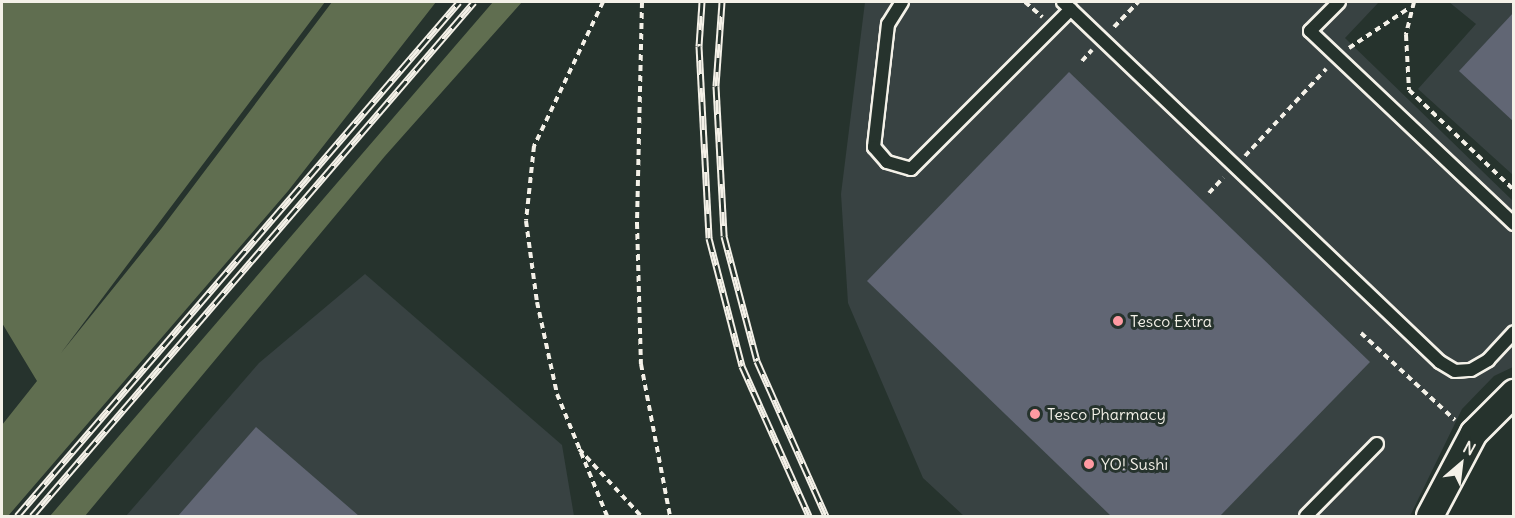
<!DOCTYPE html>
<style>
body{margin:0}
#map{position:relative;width:1515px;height:518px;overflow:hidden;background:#26332d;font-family:Delius,sans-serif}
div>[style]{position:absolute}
.built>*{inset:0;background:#384242}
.green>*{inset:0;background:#606e50}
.building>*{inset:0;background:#616674}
.path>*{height:4px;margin-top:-2px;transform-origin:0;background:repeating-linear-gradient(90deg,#f4f1e8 0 6px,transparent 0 10.5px)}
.roads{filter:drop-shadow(2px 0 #f4f1e8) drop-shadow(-2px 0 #f4f1e8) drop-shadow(0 2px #f4f1e8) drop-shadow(0 -2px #f4f1e8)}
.service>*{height:12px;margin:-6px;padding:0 6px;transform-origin:6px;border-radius:6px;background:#26332d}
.minor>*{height:26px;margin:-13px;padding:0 13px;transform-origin:13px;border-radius:13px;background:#26332d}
.rail>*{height:7px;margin-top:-3.5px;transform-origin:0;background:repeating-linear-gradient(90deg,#26332d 0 14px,#f4f1e8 0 28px);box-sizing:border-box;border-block:2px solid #f4f1e8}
.dots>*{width:16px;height:16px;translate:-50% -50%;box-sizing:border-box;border:3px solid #26332d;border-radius:50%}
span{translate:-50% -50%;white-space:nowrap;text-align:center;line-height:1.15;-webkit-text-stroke:6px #26332d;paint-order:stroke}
.poi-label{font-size:16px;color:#f4f1e8}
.left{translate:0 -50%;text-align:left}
.frame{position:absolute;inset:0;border:3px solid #f4f1e8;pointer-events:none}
.north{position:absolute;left:1431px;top:434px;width:60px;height:60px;-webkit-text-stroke:4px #26332d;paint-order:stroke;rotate:28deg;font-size:16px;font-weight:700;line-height:24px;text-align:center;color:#f4f1e8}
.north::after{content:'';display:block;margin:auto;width:21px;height:27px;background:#f4f1e8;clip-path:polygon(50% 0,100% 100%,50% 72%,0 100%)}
</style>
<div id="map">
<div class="built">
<i style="clip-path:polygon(865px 2px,1379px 2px,1345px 38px,1513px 201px,1513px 367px,1494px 376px,1462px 409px,1410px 516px,964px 516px,923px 478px,848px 303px,841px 194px)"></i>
<i style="clip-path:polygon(1449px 2px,1513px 2px,1513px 175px,1418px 89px,1476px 24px)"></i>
<i style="clip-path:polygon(365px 274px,562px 445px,574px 516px,126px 516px,259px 363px)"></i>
</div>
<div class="green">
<i style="clip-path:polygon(2px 2px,325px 2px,61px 353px,161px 229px,332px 2px,436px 2px,288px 191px,8px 516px,2px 516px,2px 425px,37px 381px,2px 323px)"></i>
<i style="clip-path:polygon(493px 2px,522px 2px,385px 156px,85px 516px,50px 516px)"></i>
</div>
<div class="building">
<i style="clip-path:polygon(1514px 12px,1514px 122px,1459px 71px)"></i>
<i style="clip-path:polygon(1069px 72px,1370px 362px,1220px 516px,1111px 516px,867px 281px)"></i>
<i style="clip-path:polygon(256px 427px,359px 516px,178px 516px)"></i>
</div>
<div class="path">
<i style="left:603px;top:2px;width:160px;rotate:115.6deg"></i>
<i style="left:534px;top:146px;width:75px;rotate:96.1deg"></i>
<i style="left:526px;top:221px;width:82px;rotate:82.3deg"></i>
<i style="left:537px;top:302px;width:94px;rotate:77.7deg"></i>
<i style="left:557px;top:394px;width:132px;rotate:67.7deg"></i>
<i style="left:642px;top:2px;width:221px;rotate:91.3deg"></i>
<i style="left:637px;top:223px;width:141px;rotate:88.4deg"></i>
<i style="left:641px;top:364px;width:155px;rotate:79.2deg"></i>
<i style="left:1025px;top:2px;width:23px;rotate:41deg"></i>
<i style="left:1414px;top:2px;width:34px;rotate:104deg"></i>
<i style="left:1406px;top:35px;width:55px;rotate:86.9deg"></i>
<i style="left:1409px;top:90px;width:145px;rotate:43.6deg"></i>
<i style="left:1114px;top:27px;width:35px;rotate:-46deg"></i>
<i style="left:1349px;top:48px;width:72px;rotate:-33.7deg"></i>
<i style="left:1082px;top:61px;width:15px;rotate:-48deg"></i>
<i style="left:1245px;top:156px;width:119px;rotate:-47deg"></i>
<i style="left:1209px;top:193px;width:21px;rotate:-47deg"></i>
<i style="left:1361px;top:333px;width:128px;rotate:42.8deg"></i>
<i style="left:579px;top:449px;width:91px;rotate:47.2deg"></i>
</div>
<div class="roads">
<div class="service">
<i style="left:902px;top:2px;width:26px;rotate:122deg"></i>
<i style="left:888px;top:24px;width:124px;rotate:96.5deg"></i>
<i style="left:874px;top:147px;width:20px;rotate:49deg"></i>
<i style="left:887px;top:162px;width:25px;rotate:16deg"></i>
<i style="left:911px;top:169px;width:226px;rotate:-45deg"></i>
<i style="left:1063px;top:2px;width:521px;rotate:43.68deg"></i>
<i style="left:1440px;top:362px;width:17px;rotate:31deg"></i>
<i style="left:1455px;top:371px;width:16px;rotate:-4deg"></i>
<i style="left:1471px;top:370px;width:20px;rotate:-30deg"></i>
<i style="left:1488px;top:360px;width:38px;rotate:-47deg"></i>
<i style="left:1339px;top:2px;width:41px;rotate:135deg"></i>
<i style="left:1310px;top:31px;width:281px;rotate:43.4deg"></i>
<i style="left:1306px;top:516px;width:101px;rotate:-45.4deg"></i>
</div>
<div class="minor">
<i style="left:1430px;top:516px;width:94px;rotate:-62.1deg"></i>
<i style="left:1474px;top:433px;width:57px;rotate:-45deg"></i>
</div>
</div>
<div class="rail">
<i style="left:702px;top:2px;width:44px;rotate:93.9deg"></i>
<i style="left:699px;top:46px;width:192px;rotate:87deg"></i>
<i style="left:709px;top:238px;width:132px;rotate:75.5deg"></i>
<i style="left:742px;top:366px;width:164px;rotate:65.9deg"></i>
<i style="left:722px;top:2px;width:84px;rotate:94.1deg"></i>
<i style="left:716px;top:86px;width:150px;rotate:86.9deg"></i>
<i style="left:724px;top:236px;width:129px;rotate:75.2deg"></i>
<i style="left:757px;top:361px;width:170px;rotate:66deg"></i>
<i style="left:17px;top:516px;width:678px;rotate:-49.31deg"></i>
<i style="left:32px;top:516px;width:678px;rotate:-49.31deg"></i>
</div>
<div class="dots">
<i style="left:1118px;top:321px;background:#ff9aa2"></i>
<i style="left:1035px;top:414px;background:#ff9aa2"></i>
<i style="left:1089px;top:464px;background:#ff9aa2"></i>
</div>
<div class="poi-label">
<span class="left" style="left:1130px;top:321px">Tesco Extra</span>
<span class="left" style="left:1047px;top:414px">Tesco Pharmacy</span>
<span class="left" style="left:1101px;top:464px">YO! Sushi</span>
</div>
<div class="frame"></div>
<div class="north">N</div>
</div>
